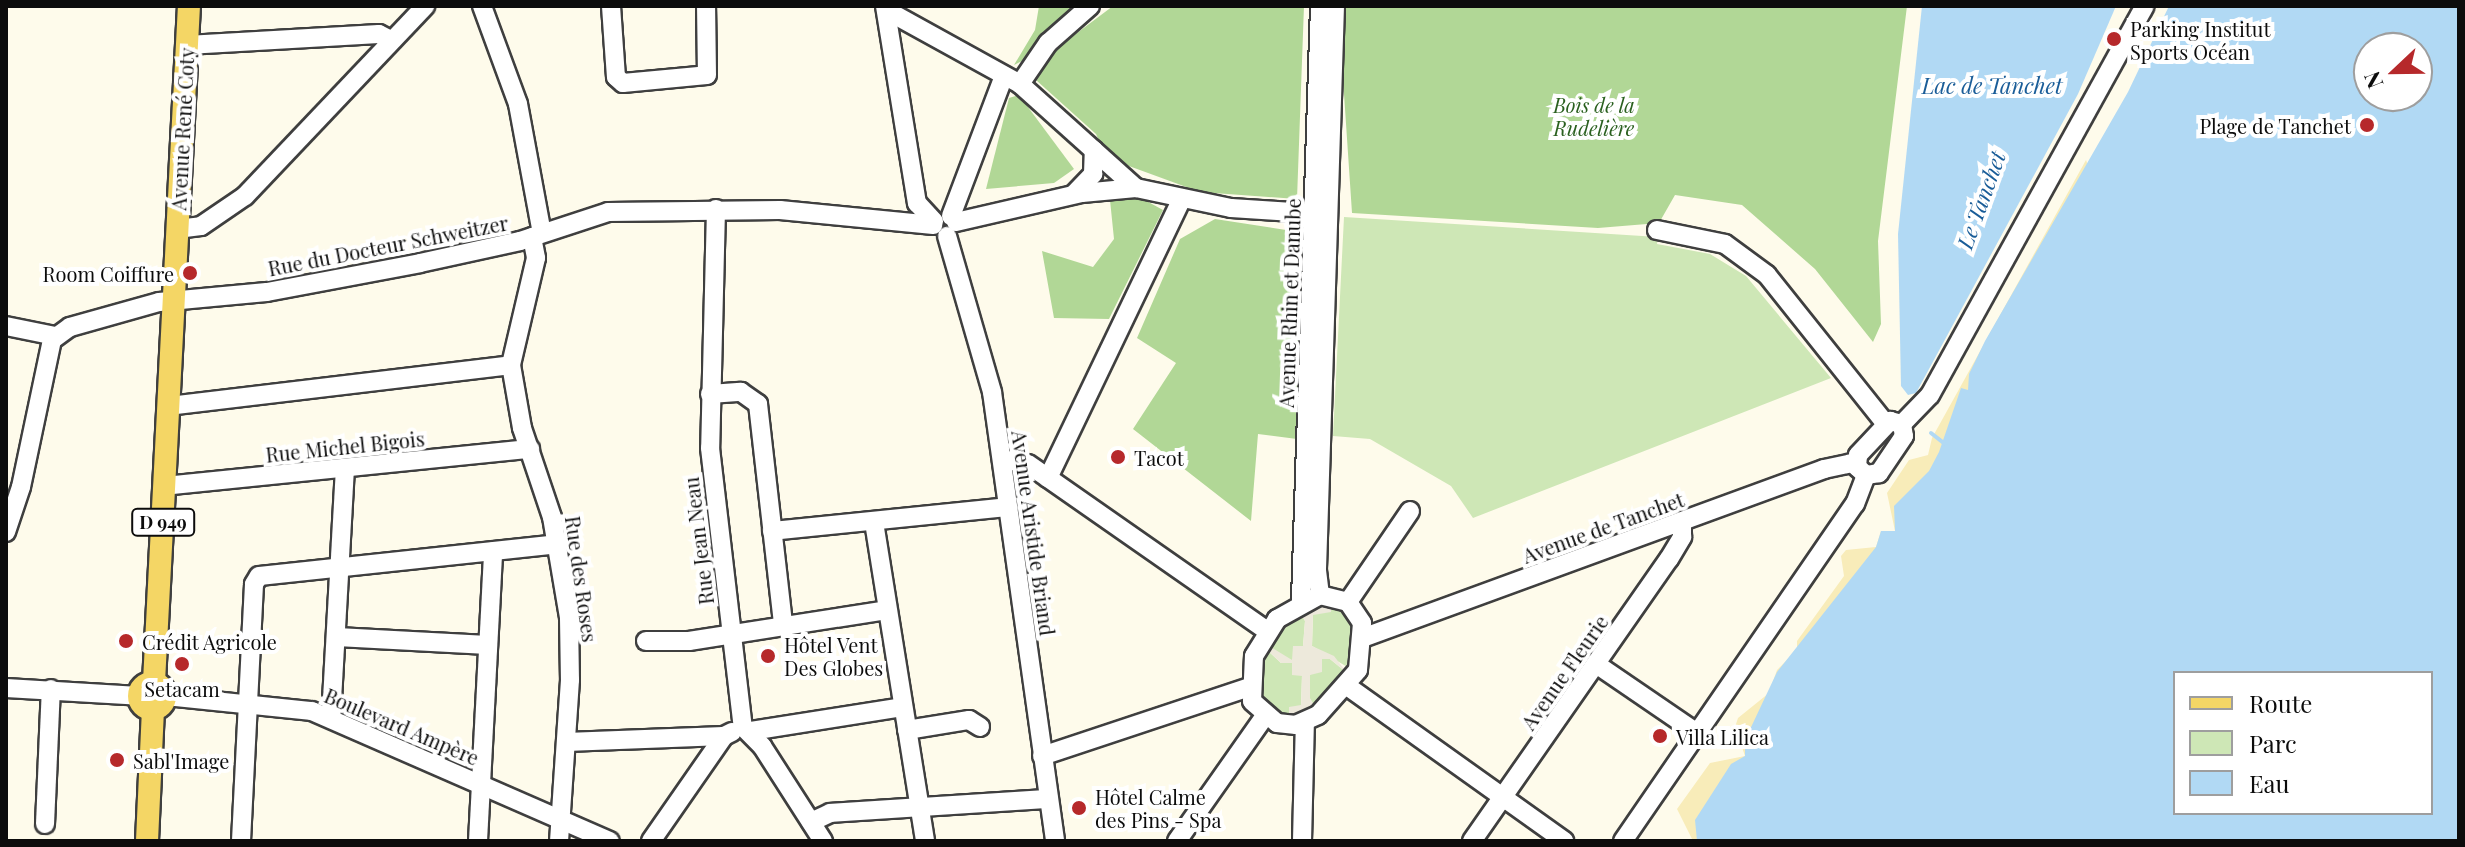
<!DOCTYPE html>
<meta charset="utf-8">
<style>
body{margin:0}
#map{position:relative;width:2465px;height:847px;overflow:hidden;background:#fefbeb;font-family:"Playfair Display",serif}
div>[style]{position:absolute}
.green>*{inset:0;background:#cee7b6}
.forest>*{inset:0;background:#b1d796}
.sand>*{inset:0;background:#f8ecb9}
.plaza>*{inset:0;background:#ede9db}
.water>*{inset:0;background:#b1d9f4}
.stream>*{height:4px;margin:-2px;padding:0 2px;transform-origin:2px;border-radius:2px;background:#b1d9f4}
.roads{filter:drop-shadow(2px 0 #3f3f3f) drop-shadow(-2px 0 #3f3f3f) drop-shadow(0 2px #3f3f3f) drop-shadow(0 -2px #3f3f3f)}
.minor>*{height:18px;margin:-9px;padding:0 9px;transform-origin:9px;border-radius:9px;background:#fff}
.major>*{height:22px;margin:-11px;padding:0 11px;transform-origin:11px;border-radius:11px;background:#f4d665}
.major>.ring{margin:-11px;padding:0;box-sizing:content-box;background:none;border:22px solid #f4d665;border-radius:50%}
.dots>*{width:22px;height:22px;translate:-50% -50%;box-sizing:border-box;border:4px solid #fff;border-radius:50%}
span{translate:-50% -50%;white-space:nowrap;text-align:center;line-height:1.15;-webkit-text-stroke:8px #fff;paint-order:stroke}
.shield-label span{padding:2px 6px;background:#fff;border:2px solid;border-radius:6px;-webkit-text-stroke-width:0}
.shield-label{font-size:18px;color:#0c0c0c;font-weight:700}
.poi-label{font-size:20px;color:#0c0c0c}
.left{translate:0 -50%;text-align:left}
.right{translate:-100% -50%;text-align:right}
.park-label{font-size:20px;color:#2a601f;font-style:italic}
.street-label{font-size:20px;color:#0c0c0c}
.water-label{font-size:22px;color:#1a5d98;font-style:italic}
.frame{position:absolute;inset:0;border:8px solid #0c0c0c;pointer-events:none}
.legend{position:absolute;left:2173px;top:671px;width:260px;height:144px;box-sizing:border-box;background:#fff;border:2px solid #9e9e9e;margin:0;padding:10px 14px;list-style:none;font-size:24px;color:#0c0c0c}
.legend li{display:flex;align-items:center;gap:16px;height:40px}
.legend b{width:40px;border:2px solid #9e9e9e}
.north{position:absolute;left:2353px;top:32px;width:80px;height:80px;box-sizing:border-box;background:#fff;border:2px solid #9e9e9e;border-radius:50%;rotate:248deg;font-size:22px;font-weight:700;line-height:32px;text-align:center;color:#0c0c0c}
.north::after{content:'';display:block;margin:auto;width:28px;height:36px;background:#b6292b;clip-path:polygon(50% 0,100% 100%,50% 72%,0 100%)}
</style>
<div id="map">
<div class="green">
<i style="clip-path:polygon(1344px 217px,1658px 237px,1657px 244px,1710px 254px,1746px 276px,1831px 378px,1473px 518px,1451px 486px,1370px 439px,1333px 436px)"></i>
<i style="clip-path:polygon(1332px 603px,1353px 618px,1354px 655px,1349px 668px,1312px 646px,1313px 614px,1326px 612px)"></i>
<i style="clip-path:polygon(1300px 612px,1305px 621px,1303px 646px,1292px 660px,1283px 659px,1269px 646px)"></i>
<i style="clip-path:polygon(1267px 650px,1281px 663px,1293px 663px,1302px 675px,1301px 705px,1289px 716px,1264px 705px,1258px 690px)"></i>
<i style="clip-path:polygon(1322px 659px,1330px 659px,1347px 673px,1315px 707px,1310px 699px,1310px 675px)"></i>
</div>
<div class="forest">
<i style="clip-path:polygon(1039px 6px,1075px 6px,1028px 58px,1014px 65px,1035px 30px)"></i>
<i style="clip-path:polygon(1113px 6px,1304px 6px,1297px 199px,1200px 192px,1107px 158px,1096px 134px,1036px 80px,1053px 51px)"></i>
<i style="clip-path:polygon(1345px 6px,1907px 6px,1878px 241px,1881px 324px,1873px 342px,1815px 269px,1742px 205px,1675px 195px,1659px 223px,1598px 228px,1352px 213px,1343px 79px)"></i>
<i style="clip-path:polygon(1019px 95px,1074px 169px,1054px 183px,986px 189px,1009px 98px)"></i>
<i style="clip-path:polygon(1141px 198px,1163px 210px,1109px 319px,1054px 318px,1042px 251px,1093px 267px,1114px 239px,1110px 200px)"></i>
<i style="clip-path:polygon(1215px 219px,1299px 232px,1297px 439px,1258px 434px,1251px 521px,1133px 429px,1176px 363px,1137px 338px,1180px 239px)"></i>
</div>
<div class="sand">
<i style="clip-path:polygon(2086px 160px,2094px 181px,1742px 841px,1693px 841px,1677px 809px,1710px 763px,1745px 756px,1735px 727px,1738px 718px,1769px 693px,1777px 670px,1797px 650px,1797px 641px,1844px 576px,1841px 556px,1846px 550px,1876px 547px,1881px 531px,1895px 531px,1887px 493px,1909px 460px,1928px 455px,1932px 438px)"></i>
</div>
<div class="plaza">
<i style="clip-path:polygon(1332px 603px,1331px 612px,1313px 615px,1312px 646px,1334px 656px,1347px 673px,1330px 659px,1322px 659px,1322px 672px,1310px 675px,1310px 698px,1315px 707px,1289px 716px,1289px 707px,1301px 705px,1302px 676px,1292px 675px,1292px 663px,1281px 663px,1267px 650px,1269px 646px,1292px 660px,1293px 646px,1303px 646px,1305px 621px,1300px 612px)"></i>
</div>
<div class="water">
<i style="clip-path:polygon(1922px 6px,2116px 6px,2078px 94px,1916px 393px,1908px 395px,1901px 386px,1898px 234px)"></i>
<i style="clip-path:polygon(evenodd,2169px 6px,2459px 6px,2459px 841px,1697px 841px,1695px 820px,1731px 764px,1745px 756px,1745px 740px,1777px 672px,1876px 547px,1881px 531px,1895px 531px,1894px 506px,1929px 471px,1939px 452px,1961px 388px,1968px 390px,1969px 374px,1985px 341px,2128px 92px,2169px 6px,2369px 48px,2417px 48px,2417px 96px,2369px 96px,2369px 48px,2169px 6px,2175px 673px,2431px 673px,2431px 813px,2175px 813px,2175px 673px)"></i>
</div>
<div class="stream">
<i style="left:1931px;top:433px;width:18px;rotate:38deg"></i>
</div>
<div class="roads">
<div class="minor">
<i style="left:482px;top:6px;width:104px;rotate:69.8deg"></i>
<i style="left:518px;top:104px;width:131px;rotate:79.5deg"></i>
<i style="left:611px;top:6px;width:71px;rotate:86deg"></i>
<i style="left:616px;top:77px;width:9px;rotate:41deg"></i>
<i style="left:623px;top:83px;width:84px;rotate:-5.4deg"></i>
<i style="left:707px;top:75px;width:69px;rotate:-90.8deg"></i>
<i style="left:885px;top:6px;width:200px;rotate:80.8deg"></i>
<i style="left:917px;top:203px;width:25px;rotate:47deg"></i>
<i style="left:886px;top:10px;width:153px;rotate:28.9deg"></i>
<i style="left:1020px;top:84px;width:156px;rotate:41.9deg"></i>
<i style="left:187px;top:45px;width:192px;rotate:-3.3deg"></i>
<i style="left:379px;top:34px;width:13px;rotate:27deg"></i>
<i style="left:1020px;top:84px;width:50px;rotate:-55.7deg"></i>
<i style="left:1048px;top:43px;width:56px;rotate:-41.4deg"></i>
<i style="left:1074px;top:194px;width:28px;rotate:-46deg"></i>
<i style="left:1093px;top:174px;width:24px;rotate:-88deg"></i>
<i style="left:716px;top:209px;width:239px;rotate:91.4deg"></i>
<i style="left:710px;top:448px;width:281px;rotate:83.3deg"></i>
<i style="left:743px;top:727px;width:27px;rotate:45deg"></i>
<i style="left:762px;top:746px;width:113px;rotate:57.3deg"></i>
<i style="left:951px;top:216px;width:150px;rotate:-69.3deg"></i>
<i style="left:956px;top:222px;width:129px;rotate:-13deg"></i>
<i style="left:1082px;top:193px;width:54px;rotate:-5.3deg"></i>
<i style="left:1136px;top:188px;width:97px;rotate:11.9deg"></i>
<i style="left:1231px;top:208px;width:93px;rotate:3.7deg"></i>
<i style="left:177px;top:229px;width:24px;rotate:-7deg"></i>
<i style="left:201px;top:226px;width:53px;rotate:-34.3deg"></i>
<i style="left:245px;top:196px;width:262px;rotate:-46.5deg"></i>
<i style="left:1657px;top:230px;width:69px;rotate:11.6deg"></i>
<i style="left:1725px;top:244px;width:52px;rotate:36.4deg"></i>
<i style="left:1767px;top:275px;width:191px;rotate:51.4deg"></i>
<i style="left:947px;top:236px;width:162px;rotate:73.9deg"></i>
<i style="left:992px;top:392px;width:453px;rotate:82deg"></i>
<i style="left:532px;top:237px;width:21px;rotate:79deg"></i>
<i style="left:536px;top:258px;width:110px;rotate:103.2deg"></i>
<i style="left:511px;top:365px;width:64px;rotate:80.1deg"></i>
<i style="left:522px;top:428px;width:94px;rotate:71.4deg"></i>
<i style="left:552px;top:517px;width:102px;rotate:80.4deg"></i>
<i style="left:569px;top:618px;width:62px;rotate:89.1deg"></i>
<i style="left:570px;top:680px;width:161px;rotate:93.9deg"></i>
<i style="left:6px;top:326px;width:50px;rotate:11.5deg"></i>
<i style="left:710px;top:394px;width:31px;rotate:-4deg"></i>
<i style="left:741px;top:392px;width:21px;rotate:35deg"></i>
<i style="left:758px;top:404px;width:222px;rotate:83.5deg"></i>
<i style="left:168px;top:406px;width:345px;rotate:-6.8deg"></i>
<i style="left:1890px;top:421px;width:12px;rotate:14deg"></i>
<i style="left:1902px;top:424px;width:12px;rotate:81deg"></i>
<i style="left:1904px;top:436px;width:45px;rotate:124deg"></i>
<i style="left:1879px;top:473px;width:13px;rotate:171deg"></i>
<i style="left:1866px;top:475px;width:12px;rotate:-138deg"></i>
<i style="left:1857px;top:467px;width:12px;rotate:-85deg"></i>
<i style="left:1858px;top:455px;width:47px;rotate:-46.7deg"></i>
<i style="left:1902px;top:424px;width:40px;rotate:-46deg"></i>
<i style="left:1930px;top:395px;width:444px;rotate:-61.1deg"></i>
<i style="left:1002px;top:459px;width:26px;rotate:11deg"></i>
<i style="left:1028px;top:464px;width:292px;rotate:34.9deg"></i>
<i style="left:1048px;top:478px;width:310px;rotate:-64.4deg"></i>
<i style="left:164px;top:486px;width:368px;rotate:-5.8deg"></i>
<i style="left:874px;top:522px;width:323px;rotate:80.9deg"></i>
<i style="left:772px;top:531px;width:237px;rotate:-5.8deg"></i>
<i style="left:6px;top:532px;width:47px;rotate:-71.6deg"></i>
<i style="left:21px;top:487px;width:150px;rotate:-78.1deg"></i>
<i style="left:52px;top:340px;width:22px;rotate:-36deg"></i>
<i style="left:70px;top:327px;width:92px;rotate:-15.7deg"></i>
<i style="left:159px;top:302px;width:108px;rotate:-5.3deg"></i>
<i style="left:267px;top:292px;width:156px;rotate:-10.7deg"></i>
<i style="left:420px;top:263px;width:102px;rotate:-12.4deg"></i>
<i style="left:520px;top:241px;width:93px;rotate:-18.2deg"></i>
<i style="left:608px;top:212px;width:172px;rotate:-0.7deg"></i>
<i style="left:780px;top:210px;width:154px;rotate:5.6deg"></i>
<i style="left:1320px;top:595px;width:26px;rotate:-97deg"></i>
<i style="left:1317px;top:569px;width:563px;rotate:-88.17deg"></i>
<i style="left:1320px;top:595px;width:29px;rotate:14deg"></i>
<i style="left:1348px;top:602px;width:25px;rotate:56deg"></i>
<i style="left:1362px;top:623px;width:47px;rotate:94.9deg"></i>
<i style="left:1358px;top:670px;width:60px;rotate:131.6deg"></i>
<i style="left:1318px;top:715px;width:24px;rotate:156deg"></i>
<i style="left:1296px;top:725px;width:19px;rotate:-174deg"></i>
<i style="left:1277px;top:723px;width:33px;rotate:-139deg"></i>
<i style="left:1252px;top:701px;width:45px;rotate:-87.5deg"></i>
<i style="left:1254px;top:656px;width:44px;rotate:-58.1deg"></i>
<i style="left:1277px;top:619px;width:49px;rotate:-29.2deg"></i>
<i style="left:1301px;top:601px;width:595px;rotate:-88.17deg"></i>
<i style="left:1348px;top:602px;width:110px;rotate:-55.7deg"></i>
<i style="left:337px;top:637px;width:151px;rotate:3deg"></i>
<i style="left:1365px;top:637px;width:489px;rotate:-20.1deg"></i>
<i style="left:1824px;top:469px;width:33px;rotate:-12deg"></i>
<i style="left:646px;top:641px;width:43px"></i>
<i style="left:689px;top:641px;width:200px;rotate:-8.9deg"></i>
<i style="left:1596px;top:664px;width:122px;rotate:34.3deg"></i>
<i style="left:1347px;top:686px;width:267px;rotate:35.5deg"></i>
<i style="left:6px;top:688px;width:133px;rotate:3.4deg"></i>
<i style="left:166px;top:696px;width:147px;rotate:5.9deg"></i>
<i style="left:312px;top:711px;width:325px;rotate:23.6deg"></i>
<i style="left:331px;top:718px;width:250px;rotate:-86.8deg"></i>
<i style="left:907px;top:730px;width:63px;rotate:-9.2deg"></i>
<i style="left:969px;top:720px;width:13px;rotate:32deg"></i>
<i style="left:751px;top:731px;width:153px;rotate:-9deg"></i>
<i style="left:566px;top:742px;width:158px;rotate:-2.2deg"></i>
<i style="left:1042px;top:756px;width:218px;rotate:-18.4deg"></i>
<i style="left:811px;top:822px;width:21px;rotate:-25deg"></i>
<i style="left:830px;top:813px;width:219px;rotate:-3.7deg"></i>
<i style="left:45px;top:824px;width:135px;rotate:-87.5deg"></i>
<i style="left:241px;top:841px;width:257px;rotate:-87.1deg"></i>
<i style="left:254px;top:584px;width:9px;rotate:-58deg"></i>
<i style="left:259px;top:576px;width:302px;rotate:-6.1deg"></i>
<i style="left:478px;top:841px;width:290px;rotate:-87deg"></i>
<i style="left:651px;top:841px;width:128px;rotate:-55.2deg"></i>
<i style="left:724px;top:736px;width:9px;rotate:-27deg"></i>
<i style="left:1177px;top:841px;width:151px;rotate:-54.9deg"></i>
<i style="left:1302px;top:841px;width:119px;rotate:-88.6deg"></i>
<i style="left:1472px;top:841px;width:344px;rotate:-55.1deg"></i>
<i style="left:1669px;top:559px;width:26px;rotate:-59deg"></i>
<i style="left:1682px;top:537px;width:13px;rotate:-90deg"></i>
<i style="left:1623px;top:841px;width:409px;rotate:-55.5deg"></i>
<i style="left:1855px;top:504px;width:31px;rotate:-69deg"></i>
</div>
<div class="major">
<i style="left:154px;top:682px;width:677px;rotate:-87.04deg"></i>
<i class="ring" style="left:139px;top:683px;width:4px;height:4px"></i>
<i style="left:147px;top:841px;width:132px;rotate:-87.4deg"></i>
</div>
</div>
<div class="dots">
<i style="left:2114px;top:39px;background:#b6292b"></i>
<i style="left:2367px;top:125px;background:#b6292b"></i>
<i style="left:190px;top:273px;background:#b6292b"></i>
<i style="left:1118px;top:457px;background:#b6292b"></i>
<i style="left:126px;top:641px;background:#b6292b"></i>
<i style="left:768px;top:656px;background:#b6292b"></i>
<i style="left:182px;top:664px;background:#b6292b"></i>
<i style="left:1660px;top:736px;background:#b6292b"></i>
<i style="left:117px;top:760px;background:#b6292b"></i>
<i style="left:1079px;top:808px;background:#b6292b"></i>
</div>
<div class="shield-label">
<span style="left:163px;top:522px">D 949</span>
</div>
<div class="poi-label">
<span class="left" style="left:2130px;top:40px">Parking Institut<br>Sports Océan</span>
<span class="right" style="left:2351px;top:125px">Plage de Tanchet</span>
<span class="right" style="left:174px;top:273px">Room Coiffure</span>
<span class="left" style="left:1134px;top:457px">Tacot</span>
<span class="left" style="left:142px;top:641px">Crédit Agricole</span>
<span class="left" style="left:784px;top:656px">Hôtel Vent<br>Des Globes</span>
<span style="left:182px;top:688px">Setacam</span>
<span class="left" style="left:1676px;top:736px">Villa Lilica</span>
<span class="left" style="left:133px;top:760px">Sabl'Image</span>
<span class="left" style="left:1095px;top:808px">Hôtel Calme<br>des Pins - Spa</span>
</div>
<div class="park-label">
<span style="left:1594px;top:116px">Bois de la<br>Rudelière</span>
</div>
<div class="street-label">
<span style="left:182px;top:129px;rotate:-87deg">Avenue René Coty</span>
<span style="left:388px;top:245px;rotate:-11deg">Rue du Docteur Schweitzer</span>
<span style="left:1289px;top:303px;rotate:-88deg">Avenue Rhin et Danube</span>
<span style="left:345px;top:446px;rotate:-6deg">Rue Michel Bigois</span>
<span style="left:1603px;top:527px;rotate:-20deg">Avenue de Tanchet</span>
<span style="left:1034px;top:533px;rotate:82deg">Avenue Aristide Briand</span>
<span style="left:698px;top:541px;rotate:-97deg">Rue Jean Neau</span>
<span style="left:582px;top:579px;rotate:82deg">Rue des Roses</span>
<span style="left:1564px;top:672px;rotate:-55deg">Avenue Fleurie</span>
<span style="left:402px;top:726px;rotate:23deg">Boulevard Ampère</span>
</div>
<div class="water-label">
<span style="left:1992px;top:86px">Lac de Tanchet</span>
<span style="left:1981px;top:200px;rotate:-70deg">Le Tanchet</span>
</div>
<div class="frame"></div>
<ul class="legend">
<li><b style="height:10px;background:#f4d665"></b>Route</li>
<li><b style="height:22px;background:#cee7b6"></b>Parc</li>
<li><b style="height:22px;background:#b1d9f4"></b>Eau</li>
</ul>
<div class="north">N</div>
</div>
